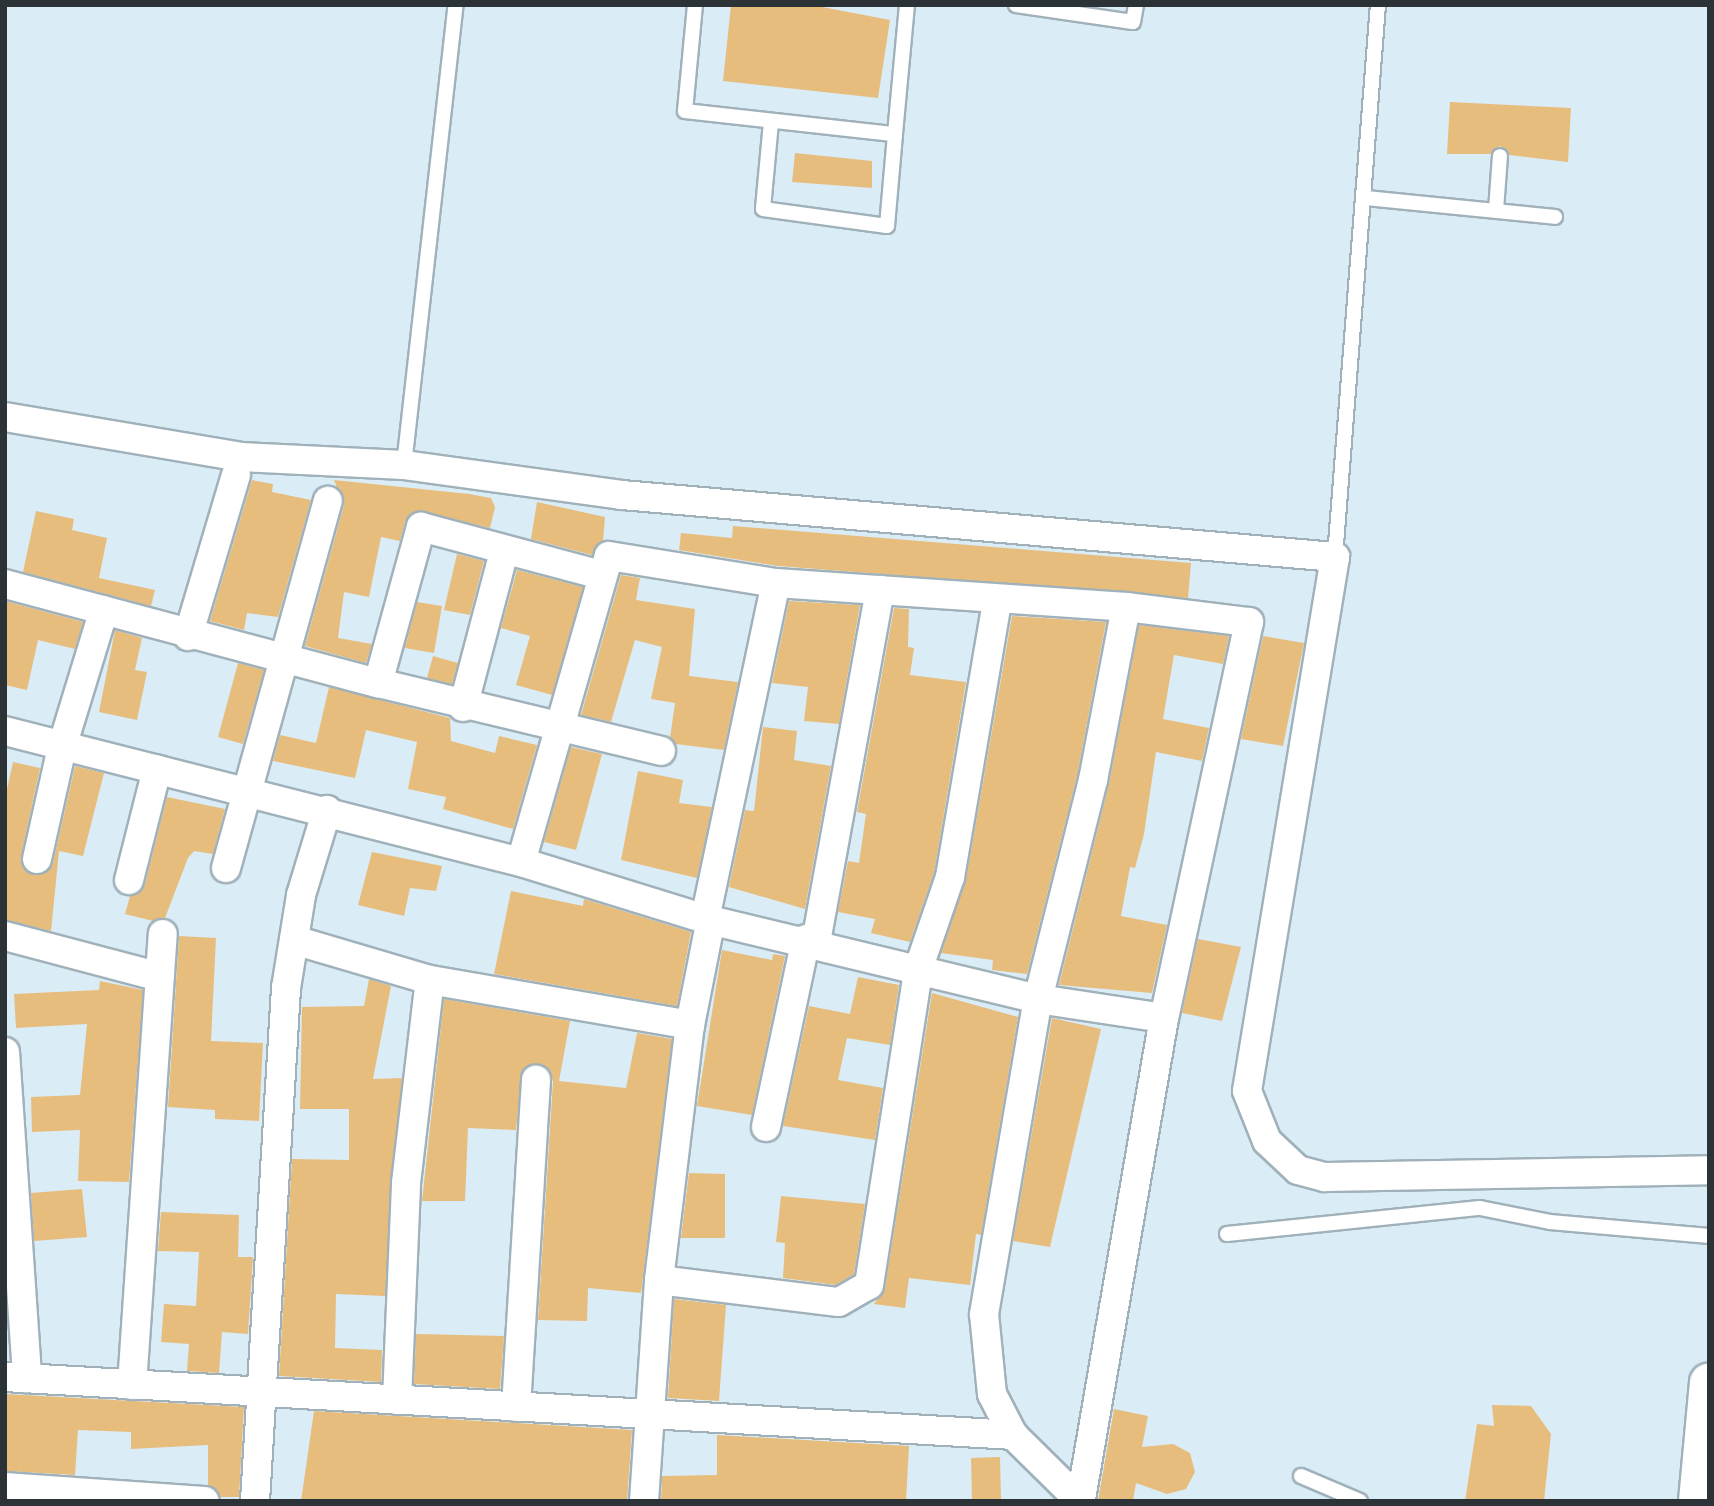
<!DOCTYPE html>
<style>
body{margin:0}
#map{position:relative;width:1714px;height:1506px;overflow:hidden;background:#daecf6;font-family:Signika,sans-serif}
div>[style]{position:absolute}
.building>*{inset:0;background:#e7bd7e}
.roads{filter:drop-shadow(2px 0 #a0b1ba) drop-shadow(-2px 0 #a0b1ba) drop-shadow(0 2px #a0b1ba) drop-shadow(0 -2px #a0b1ba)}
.lane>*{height:14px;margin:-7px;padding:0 7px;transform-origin:7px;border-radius:7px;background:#fff}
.street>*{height:28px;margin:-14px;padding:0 14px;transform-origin:14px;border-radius:14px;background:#fff}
.primary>*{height:38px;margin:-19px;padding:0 19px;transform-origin:19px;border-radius:19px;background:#fff}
span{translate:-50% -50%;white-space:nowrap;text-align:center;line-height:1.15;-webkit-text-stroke:6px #fff;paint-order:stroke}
.frame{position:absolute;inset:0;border:7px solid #2c3337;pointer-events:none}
</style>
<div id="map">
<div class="building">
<i style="clip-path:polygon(731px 5px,812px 5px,890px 20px,878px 98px,723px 81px)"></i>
<i style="clip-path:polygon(1450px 102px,1571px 108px,1568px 162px,1509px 155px,1500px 146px,1491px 154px,1447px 154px)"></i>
<i style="clip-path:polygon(795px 153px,872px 161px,872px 188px,792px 182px)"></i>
<i style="clip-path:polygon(252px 480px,273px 484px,272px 492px,311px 500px,278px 617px,247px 613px,244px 630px,210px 621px)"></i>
<i style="clip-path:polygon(334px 480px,469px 494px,491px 498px,495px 507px,490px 528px,417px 511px,405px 522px,400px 541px,381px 537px,369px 597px,344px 592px,338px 638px,372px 644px,366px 663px,305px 646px,344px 505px)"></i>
<i style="clip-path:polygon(537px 502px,605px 517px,603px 541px,592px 555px,531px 539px)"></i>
<i style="clip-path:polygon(36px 511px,74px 519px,72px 530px,107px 538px,99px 578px,155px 590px,151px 606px,23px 572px)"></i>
<i style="clip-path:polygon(733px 526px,1191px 563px,1188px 598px,778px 566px,679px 550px,681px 533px,732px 538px)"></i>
<i style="clip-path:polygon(457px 554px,484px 561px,470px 615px,444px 610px)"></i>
<i style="clip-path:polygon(517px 570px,583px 587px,552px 695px,516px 685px,530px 636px,501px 628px)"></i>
<i style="clip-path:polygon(621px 575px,640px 578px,636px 600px,695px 609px,689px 676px,738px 682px,724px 750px,676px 744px,670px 738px,675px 703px,651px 699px,662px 647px,635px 640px,611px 722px,581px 715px)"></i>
<i style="clip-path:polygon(5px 601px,83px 622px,75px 649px,38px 640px,27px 690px,5px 685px)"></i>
<i style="clip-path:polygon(789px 601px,860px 605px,839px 724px,804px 721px,808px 687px,772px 683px)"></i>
<i style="clip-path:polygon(417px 602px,442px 606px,434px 653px,405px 648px)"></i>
<i style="clip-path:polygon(894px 608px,909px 609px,908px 647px,914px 648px,910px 675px,966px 682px,934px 873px,910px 942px,871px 933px,875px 919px,838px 912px,848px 861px,859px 863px,866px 814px,857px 812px)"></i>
<i style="clip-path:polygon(1012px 616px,1106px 622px,1077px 776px,1027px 974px,992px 970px,993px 960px,941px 953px,966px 880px)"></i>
<i style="clip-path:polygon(1139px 625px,1229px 636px,1223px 664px,1174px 655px,1163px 719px,1209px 728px,1202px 761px,1156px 752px,1144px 834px,1135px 868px,1130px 867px,1121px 916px,1167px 925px,1152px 993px,1059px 985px,1109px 784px)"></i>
<i style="clip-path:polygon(115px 630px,142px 638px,135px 670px,147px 672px,137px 720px,99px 712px)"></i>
<i style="clip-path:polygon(1263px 636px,1304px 643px,1283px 746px,1241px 739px)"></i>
<i style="clip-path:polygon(433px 656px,458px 663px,452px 684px,427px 678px)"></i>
<i style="clip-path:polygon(238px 663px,264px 670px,243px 744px,218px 737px)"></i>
<i style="clip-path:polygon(329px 687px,450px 718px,451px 741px,495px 753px,499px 736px,537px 745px,513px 829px,443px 809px,446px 797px,408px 789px,417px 742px,366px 730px,355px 778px,273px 761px,280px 735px,316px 743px)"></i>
<i style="clip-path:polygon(763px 727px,797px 731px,794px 760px,831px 766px,805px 909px,729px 887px,745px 810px,754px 811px)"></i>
<i style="clip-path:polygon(571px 747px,602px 754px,576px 850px,544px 842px)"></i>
<i style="clip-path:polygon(13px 762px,40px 768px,21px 856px,34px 875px,53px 863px,75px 766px,104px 773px,83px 856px,59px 851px,51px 931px,5px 920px,5px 798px)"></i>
<i style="clip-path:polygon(638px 771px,683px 780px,679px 803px,712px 807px,697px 878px,621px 860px)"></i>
<i style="clip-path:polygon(167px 797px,225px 809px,213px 854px,194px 851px,188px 858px,165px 918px,153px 921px,125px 914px,130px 896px,145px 884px)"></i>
<i style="clip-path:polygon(372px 852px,442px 866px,436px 891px,410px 888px,404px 916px,358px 905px)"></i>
<i style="clip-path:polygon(511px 891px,583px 906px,584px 899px,691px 932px,677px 1006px,494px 974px)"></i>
<i style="clip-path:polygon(179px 936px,216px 938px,211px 1041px,263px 1043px,259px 1121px,215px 1119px,215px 1110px,168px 1107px)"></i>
<i style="clip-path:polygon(1198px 939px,1241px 947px,1222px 1021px,1182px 1013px)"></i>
<i style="clip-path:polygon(722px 950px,772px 960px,773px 954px,785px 956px,752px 1115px,697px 1106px)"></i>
<i style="clip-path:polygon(858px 977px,899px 985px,890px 1045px,847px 1038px,838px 1080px,883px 1088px,875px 1140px,783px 1126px,809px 1006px,850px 1014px)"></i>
<i style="clip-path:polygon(369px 979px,391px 986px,373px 1079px,402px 1078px,385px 1296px,336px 1294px,335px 1348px,382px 1350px,381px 1382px,279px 1376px,292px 1159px,349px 1160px,349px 1109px,300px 1109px,302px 1007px,364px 1006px)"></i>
<i style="clip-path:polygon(100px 981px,143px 990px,129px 1182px,78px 1181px,80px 1130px,32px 1132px,31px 1097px,80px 1095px,87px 1024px,16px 1028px,14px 994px,99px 990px)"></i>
<i style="clip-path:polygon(932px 993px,1018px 1017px,981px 1235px,976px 1234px,970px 1285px,909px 1278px,905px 1308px,874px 1304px,885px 1288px)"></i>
<i style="clip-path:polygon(444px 999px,570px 1021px,559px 1081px,626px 1088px,637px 1033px,672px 1039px,641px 1293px,588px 1288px,587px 1321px,538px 1320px,553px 1081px,545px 1066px,522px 1071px,516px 1130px,468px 1128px,465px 1201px,422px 1201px)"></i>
<i style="clip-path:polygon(1052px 1018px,1101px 1029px,1050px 1247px,1013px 1241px)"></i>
<i style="clip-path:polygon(689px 1173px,725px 1174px,725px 1238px,681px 1238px)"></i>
<i style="clip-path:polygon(82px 1189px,87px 1237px,34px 1241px,31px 1193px)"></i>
<i style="clip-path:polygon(781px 1196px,865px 1204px,854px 1274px,836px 1285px,783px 1278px,785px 1243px,776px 1242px)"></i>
<i style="clip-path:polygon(161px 1212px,239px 1215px,238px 1257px,253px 1257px,248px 1334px,222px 1332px,219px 1373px,187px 1371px,189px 1344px,161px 1342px,164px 1304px,196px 1306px,199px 1252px,158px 1251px)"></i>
<i style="clip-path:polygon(674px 1299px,726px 1305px,719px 1401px,668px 1398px)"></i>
<i style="clip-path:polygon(416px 1334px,504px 1336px,500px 1389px,414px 1384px)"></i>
<i style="clip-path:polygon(5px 1394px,244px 1407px,239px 1497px,221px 1497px,208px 1485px,208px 1445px,131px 1449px,131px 1432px,78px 1430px,75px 1475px,7px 1471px)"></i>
<i style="clip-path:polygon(1492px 1405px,1531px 1406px,1551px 1434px,1544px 1501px,1465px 1501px,1477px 1424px,1494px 1426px)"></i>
<i style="clip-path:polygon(1114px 1409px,1148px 1416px,1142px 1447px,1173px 1444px,1190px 1453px,1195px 1472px,1186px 1489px,1167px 1494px,1136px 1483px,1133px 1501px,1098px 1501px)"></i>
<i style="clip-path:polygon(314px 1411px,632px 1430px,627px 1501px,301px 1501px)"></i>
<i style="clip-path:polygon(717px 1435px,909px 1446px,906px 1501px,661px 1501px,662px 1476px,717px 1475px)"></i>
<i style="clip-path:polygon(1000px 1457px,1001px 1501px,972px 1501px,971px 1458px)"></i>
</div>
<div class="roads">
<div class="lane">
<i style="left:695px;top:5px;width:106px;rotate:95.4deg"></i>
<i style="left:685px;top:111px;width:211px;rotate:6.3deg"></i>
<i style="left:895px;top:134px;width:130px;rotate:-84.7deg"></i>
<i style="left:1016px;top:5px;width:118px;rotate:8.3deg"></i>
<i style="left:1133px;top:22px;width:17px;rotate:-80deg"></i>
<i style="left:771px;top:122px;width:87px;rotate:95.3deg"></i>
<i style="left:763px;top:209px;width:125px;rotate:7.8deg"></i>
<i style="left:887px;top:226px;width:92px;rotate:-85deg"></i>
<i style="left:1366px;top:198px;width:190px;rotate:5.7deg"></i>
<i style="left:1496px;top:210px;width:54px;rotate:-85.8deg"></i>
<i style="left:404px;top:465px;width:463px;rotate:-83.6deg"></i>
<i style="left:1335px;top:557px;width:554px;rotate:-85.55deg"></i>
<i style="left:1227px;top:1234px;width:254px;rotate:-5.9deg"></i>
<i style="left:1480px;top:1208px;width:71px;rotate:11.3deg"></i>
<i style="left:1550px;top:1222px;width:160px;rotate:5deg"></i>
<i style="left:1301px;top:1476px;width:64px;rotate:23deg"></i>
</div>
<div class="street">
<i style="left:5px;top:417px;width:239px;rotate:9.6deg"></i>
<i style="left:241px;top:457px;width:163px;rotate:2.8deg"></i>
<i style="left:404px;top:465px;width:220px;rotate:7.8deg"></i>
<i style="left:622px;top:495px;width:716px;rotate:4.97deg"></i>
<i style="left:1335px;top:557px;width:541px;rotate:99.36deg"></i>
<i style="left:1247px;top:1091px;width:54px;rotate:68.2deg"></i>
<i style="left:1267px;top:1141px;width:42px;rotate:43.1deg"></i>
<i style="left:1298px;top:1170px;width:28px;rotate:15deg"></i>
<i style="left:1325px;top:1177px;width:384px;rotate:-1deg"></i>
<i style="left:5px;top:584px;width:386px;rotate:14.9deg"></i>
<i style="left:378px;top:683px;width:162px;rotate:-74.6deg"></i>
<i style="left:421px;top:527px;width:186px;rotate:14.9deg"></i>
<i style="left:188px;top:636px;width:168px;rotate:-73.4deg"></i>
<i style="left:378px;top:683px;width:291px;rotate:13.5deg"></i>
<i style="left:463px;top:707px;width:160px;rotate:-75.2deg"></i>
<i style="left:5px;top:731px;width:532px;rotate:14.25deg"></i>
<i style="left:521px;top:862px;width:193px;rotate:17.2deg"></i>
<i style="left:705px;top:919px;width:342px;rotate:13.5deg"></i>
<i style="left:1038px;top:999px;width:127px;rotate:8.6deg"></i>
<i style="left:37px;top:859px;width:115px;rotate:-77.4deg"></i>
<i style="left:62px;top:747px;width:143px;rotate:-73deg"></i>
<i style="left:521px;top:862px;width:318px;rotate:-74deg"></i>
<i style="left:609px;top:556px;width:169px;rotate:9.2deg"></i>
<i style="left:776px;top:583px;width:351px;rotate:3.9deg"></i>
<i style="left:1126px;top:607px;width:124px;rotate:7deg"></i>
<i style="left:1249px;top:622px;width:405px;rotate:102.1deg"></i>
<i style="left:1164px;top:1018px;width:490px;rotate:99.8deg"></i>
<i style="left:226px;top:868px;width:381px;rotate:-74.5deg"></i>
<i style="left:129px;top:880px;width:114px;rotate:-75.8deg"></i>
<i style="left:705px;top:919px;width:343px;rotate:-78.1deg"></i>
<i style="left:5px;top:936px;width:160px;rotate:14.8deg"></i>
<i style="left:294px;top:940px;width:142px;rotate:16.4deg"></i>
<i style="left:430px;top:980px;width:264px;rotate:9.8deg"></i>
<i style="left:816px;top:942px;width:358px;rotate:-79.7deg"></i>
<i style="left:5px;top:1052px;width:327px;rotate:86.1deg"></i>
<i style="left:766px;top:1127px;width:192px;rotate:-78deg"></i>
<i style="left:659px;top:1280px;width:181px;rotate:7deg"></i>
<i style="left:839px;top:1302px;width:34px;rotate:-30deg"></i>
<i style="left:869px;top:1285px;width:322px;rotate:-81.1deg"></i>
<i style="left:919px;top:967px;width:95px;rotate:-71deg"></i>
<i style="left:950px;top:877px;width:279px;rotate:-80.3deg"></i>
<i style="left:5px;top:1377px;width:1010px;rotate:3.29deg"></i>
<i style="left:132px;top:1385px;width:452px;rotate:-86.1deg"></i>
<i style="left:397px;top:1400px;width:217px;rotate:-87.6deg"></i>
<i style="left:406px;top:1183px;width:204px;rotate:-83.3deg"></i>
<i style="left:516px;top:1407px;width:328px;rotate:-86.5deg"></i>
<i style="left:5px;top:1487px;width:200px;rotate:4deg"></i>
<i style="left:255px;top:1501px;width:514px;rotate:-86.54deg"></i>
<i style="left:286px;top:988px;width:94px;rotate:-80.8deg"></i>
<i style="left:301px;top:895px;width:89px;rotate:-73deg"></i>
<i style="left:644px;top:1501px;width:222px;rotate:-86.1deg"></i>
<i style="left:659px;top:1280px;width:257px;rotate:-83.1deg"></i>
<i style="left:690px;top:1025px;width:108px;rotate:-78.8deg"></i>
<i style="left:1080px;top:1501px;width:94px;rotate:-135.4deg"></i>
<i style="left:1013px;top:1435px;width:46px;rotate:-117.1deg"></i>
<i style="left:992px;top:1394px;width:80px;rotate:-95.7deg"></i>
<i style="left:984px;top:1314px;width:320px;rotate:-80.3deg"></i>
<i style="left:1038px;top:999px;width:226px;rotate:-75.9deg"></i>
<i style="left:1093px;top:780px;width:176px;rotate:-79.2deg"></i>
</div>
<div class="primary">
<i style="left:1698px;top:1501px;width:119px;rotate:-84.7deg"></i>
</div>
</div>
<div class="frame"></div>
</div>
